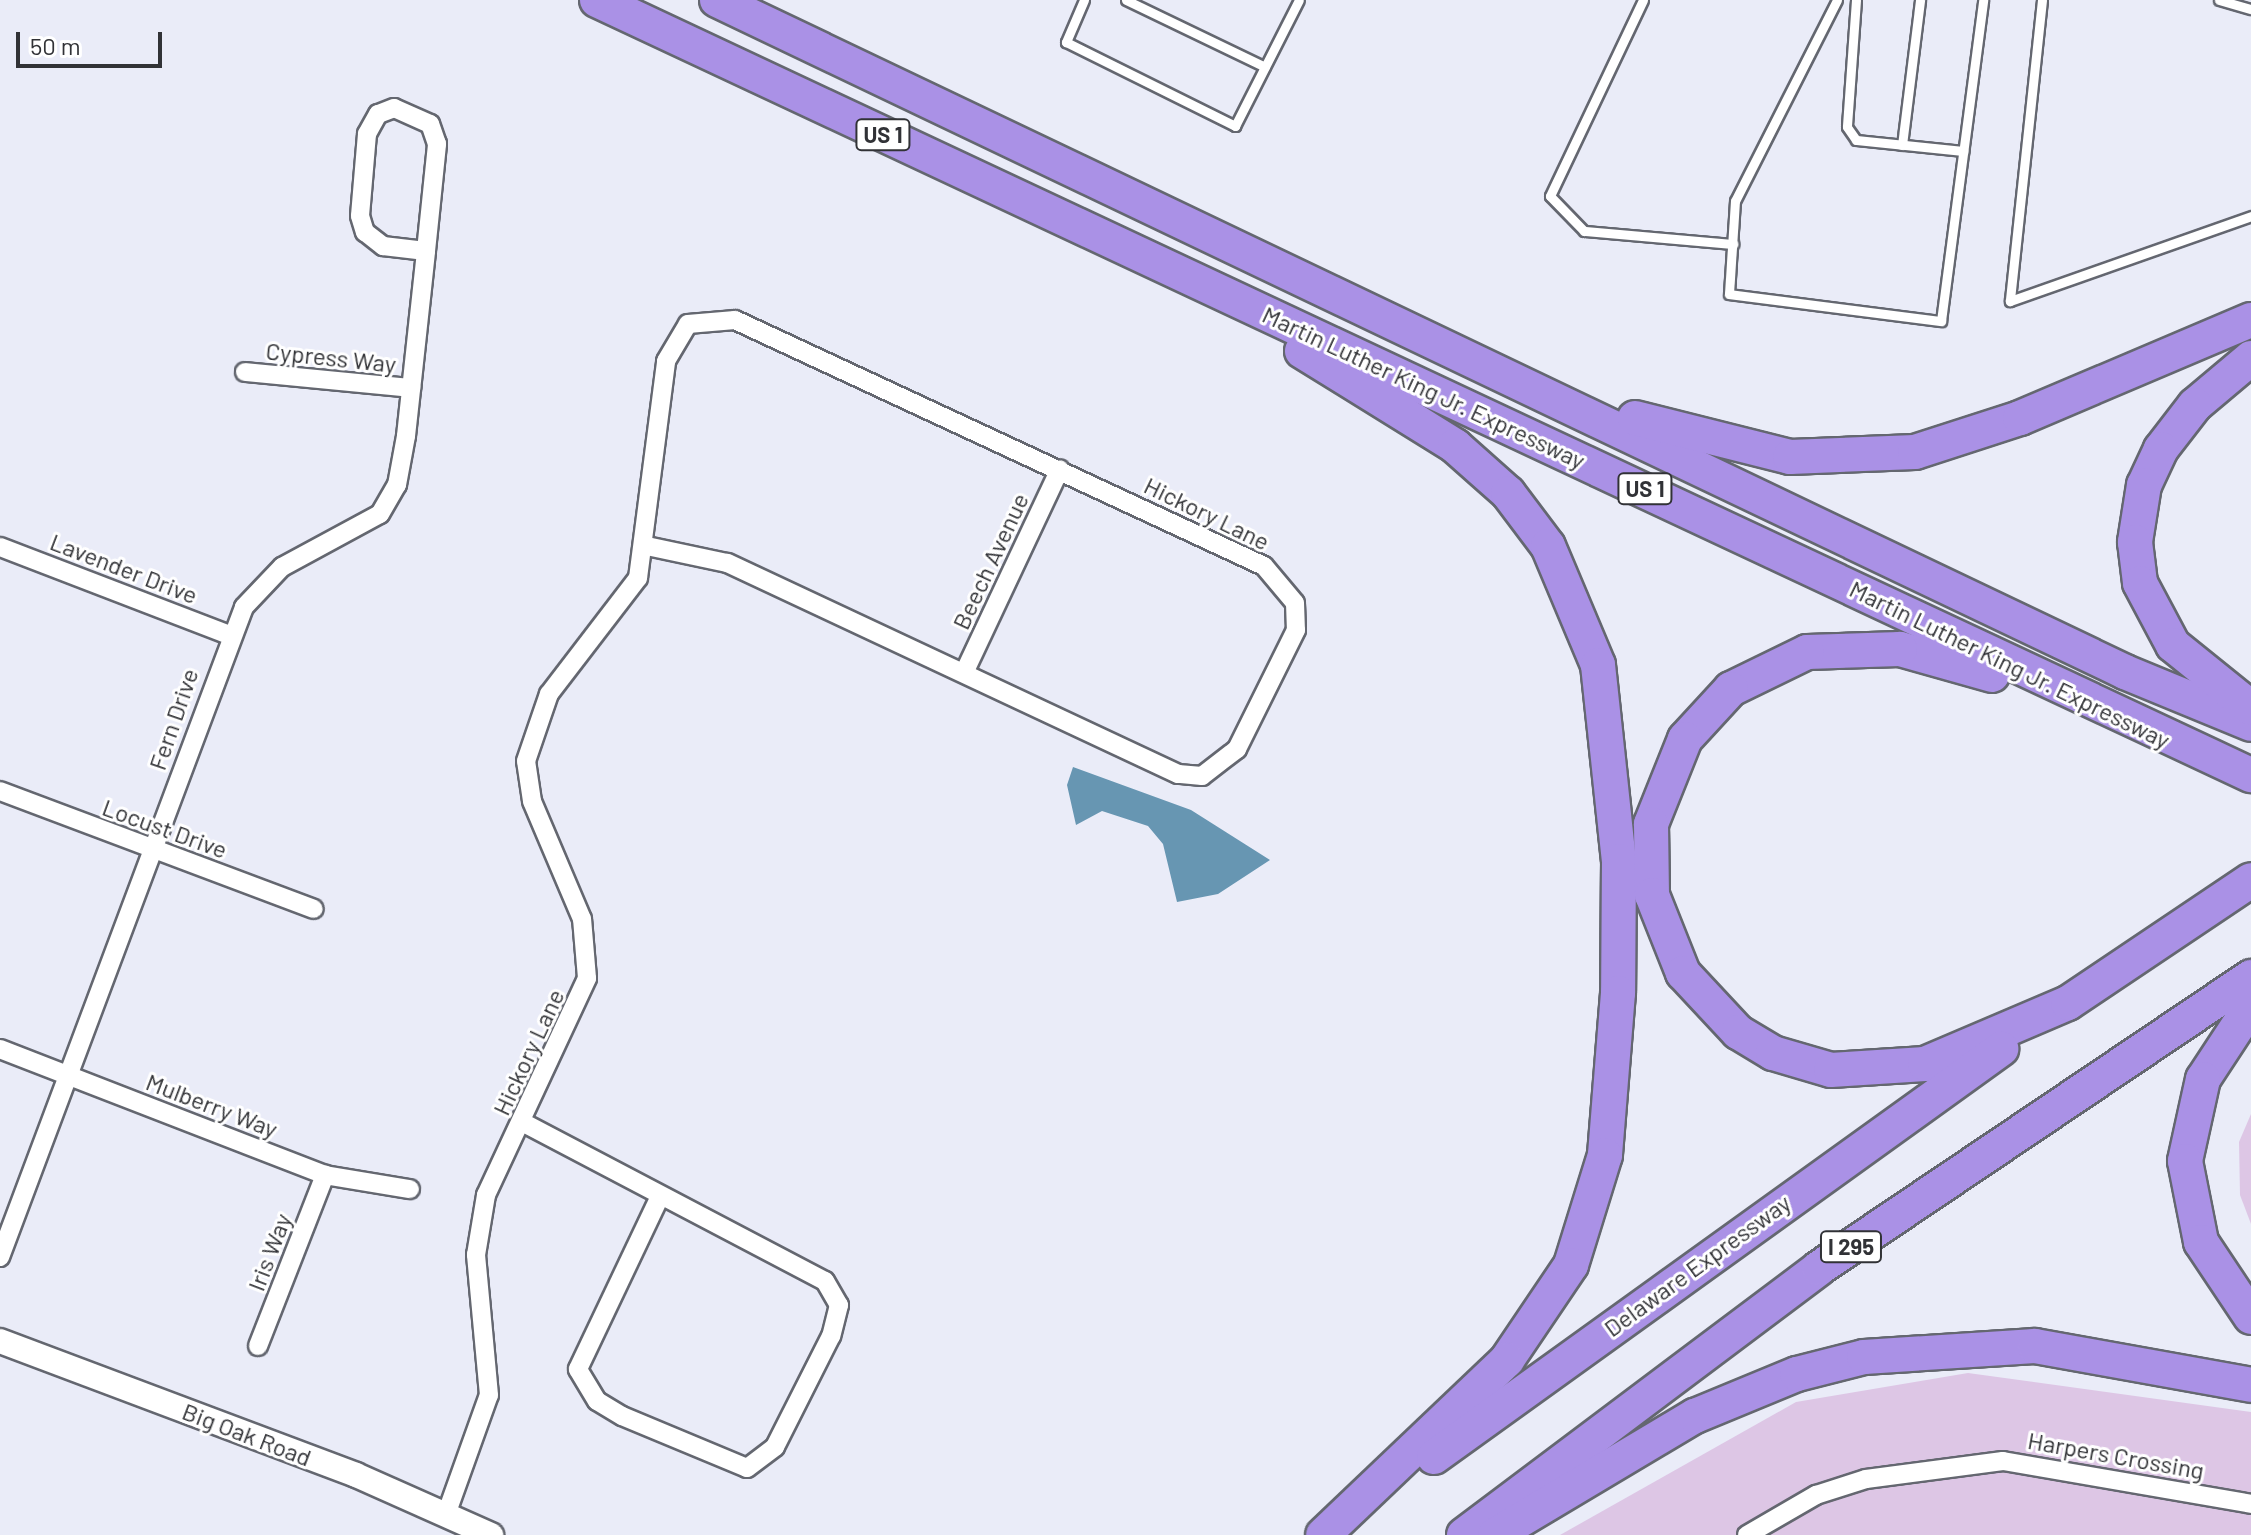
<!DOCTYPE html>
<style>
body{margin:0}
#map{position:relative;width:2251px;height:1535px;overflow:hidden;background:#eaecf8;font-family:Barlow,sans-serif}
div>[style]{position:absolute}
.green>*{inset:0;background:#ddc6e5}
.water>*{inset:0;background:#6796b2}
.roads{filter:drop-shadow(2px 0 #646770) drop-shadow(-2px 0 #646770) drop-shadow(0 2px #646770) drop-shadow(0 -2px #646770)}
.service>*{height:9px;margin:-4.5px;padding:0 4.5px;transform-origin:4.5px;border-radius:4.5px;background:#fff}
.minor>*{height:18px;margin:-9px;padding:0 9px;transform-origin:9px;border-radius:9px;background:#fff}
.tertiary>*{height:24px;margin:-12px;padding:0 12px;transform-origin:12px;border-radius:12px;background:#fff}
.motorway>*{height:34px;margin:-17px;padding:0 17px;transform-origin:17px;border-radius:17px;background:#aa91e6}
span{translate:-50% -50%;white-space:nowrap;text-align:center;line-height:1.15;-webkit-text-stroke:6px #fff;paint-order:stroke}
.shield-label span{padding:2px 6px;background:#fff;border:2px solid;border-radius:6px;-webkit-text-stroke-width:0}
.shield-label{font-size:22px;color:#313236;font-weight:700}
.street-label{font-size:24px;color:#313236}
.scale{position:absolute;left:16px;top:32px;width:146px;height:36px;box-sizing:border-box;border:4px solid #313236;border-top:0;padding-left:10px;font-size:24px;line-height:28px;white-space:nowrap;color:#313236;-webkit-text-stroke:6px #fff;paint-order:stroke}
</style>
<div id="map">
<div class="green">
<i style="clip-path:polygon(2251px 1114px,2251px 1224px,2240px 1195px,2239px 1142px)"></i>
<i style="clip-path:polygon(1968px 1373px,2251px 1412px,2251px 1535px,1560px 1535px,1796px 1402px)"></i>
</div>
<div class="water">
<i style="clip-path:polygon(1073px 767px,1191px 810px,1270px 860px,1218px 894px,1177px 902px,1163px 844px,1148px 826px,1102px 811px,1076px 825px,1067px 785px)"></i>
</div>
<div class="roads">
<div class="service">
<i style="left:1084px;top:0;width:46px;rotate:113.2deg"></i>
<i style="left:1066px;top:42px;width:189px;rotate:26.4deg"></i>
<i style="left:1235px;top:126px;width:141px;rotate:-63.1deg"></i>
<i style="left:1126px;top:0;width:154px;rotate:25.7deg"></i>
<i style="left:1643px;top:0;width:217px;rotate:115.4deg"></i>
<i style="left:1550px;top:196px;width:49px;rotate:45.8deg"></i>
<i style="left:1584px;top:231px;width:150px;rotate:5deg"></i>
<i style="left:1837px;top:0;width:225px;rotate:116.9deg"></i>
<i style="left:1735px;top:201px;width:93px;rotate:93.7deg"></i>
<i style="left:1729px;top:294px;width:214px;rotate:7.3deg"></i>
<i style="left:1941px;top:321px;width:324px;rotate:-82.5deg"></i>
<i style="left:1856px;top:0;width:127px;rotate:94.1deg"></i>
<i style="left:1847px;top:127px;width:16px;rotate:55deg"></i>
<i style="left:1856px;top:140px;width:108px;rotate:5.9deg"></i>
<i style="left:2042px;top:0;width:303px;rotate:96.1deg"></i>
<i style="left:2010px;top:301px;width:256px;rotate:-19.4deg"></i>
<i style="left:2219px;top:0;width:33px;rotate:16deg"></i>
<i style="left:1902px;top:145px;width:146px;rotate:-82.9deg"></i>
</div>
<div class="minor">
<i style="left:245px;top:372px;width:167px;rotate:5.5deg"></i>
<i style="left:0;top:547px;width:245px;rotate:21deg"></i>
<i style="left:964px;top:673px;width:225px;rotate:-64.8deg"></i>
<i style="left:0;top:791px;width:335px;rotate:20.6deg"></i>
<i style="left:0;top:1049px;width:349px;rotate:21.2deg"></i>
<i style="left:325px;top:1175px;width:86px;rotate:9.4deg"></i>
<i style="left:522px;top:1122px;width:342px;rotate:27.7deg"></i>
<i style="left:825px;top:1281px;width:28px;rotate:60deg"></i>
<i style="left:839px;top:1305px;width:32px;rotate:104deg"></i>
<i style="left:831px;top:1336px;width:124px;rotate:116.8deg"></i>
<i style="left:775px;top:1447px;width:35px;rotate:143deg"></i>
<i style="left:747px;top:1468px;width:135px;rotate:-157.4deg"></i>
<i style="left:622px;top:1416px;width:29px;rotate:-149deg"></i>
<i style="left:597px;top:1401px;width:37px;rotate:-121deg"></i>
<i style="left:578px;top:1369px;width:191px;rotate:-64.6deg"></i>
<i style="left:0;top:1257px;width:694px;rotate:-69.42deg"></i>
<i style="left:244px;top:607px;width:55px;rotate:-46.5deg"></i>
<i style="left:282px;top:567px;width:111px;rotate:-28.4deg"></i>
<i style="left:380px;top:514px;width:34px;rotate:-60deg"></i>
<i style="left:397px;top:485px;width:50px;rotate:-79.6deg"></i>
<i style="left:406px;top:436px;width:186px;rotate:-83.8deg"></i>
<i style="left:426px;top:251px;width:108px;rotate:-84.1deg"></i>
<i style="left:437px;top:144px;width:21px;rotate:-109deg"></i>
<i style="left:430px;top:124px;width:39px;rotate:-156deg"></i>
<i style="left:394px;top:108px;width:17px;rotate:159deg"></i>
<i style="left:378px;top:114px;width:23px;rotate:119deg"></i>
<i style="left:367px;top:134px;width:82px;rotate:94.9deg"></i>
<i style="left:360px;top:216px;width:17px;rotate:73deg"></i>
<i style="left:365px;top:232px;width:23px;rotate:38deg"></i>
<i style="left:383px;top:246px;width:43px;rotate:6.6deg"></i>
<i style="left:258px;top:1346px;width:184px;rotate:-68.6deg"></i>
<i style="left:447px;top:1512px;width:124px;rotate:-70.3deg"></i>
<i style="left:489px;top:1395px;width:141px;rotate:-95.3deg"></i>
<i style="left:476px;top:1255px;width:61px;rotate:-80.5deg"></i>
<i style="left:486px;top:1195px;width:239px;rotate:-65deg"></i>
<i style="left:587px;top:978px;width:59px;rotate:-94.8deg"></i>
<i style="left:582px;top:919px;width:128px;rotate:-113deg"></i>
<i style="left:532px;top:801px;width:40px;rotate:-98.5deg"></i>
<i style="left:526px;top:761px;width:71px;rotate:-71.1deg"></i>
<i style="left:549px;top:694px;width:146px;rotate:-52.5deg"></i>
<i style="left:638px;top:578px;width:219px;rotate:-82.6deg"></i>
<i style="left:666px;top:361px;width:43px;rotate:-59.3deg"></i>
<i style="left:688px;top:324px;width:47px;rotate:-4.9deg"></i>
<i style="left:735px;top:320px;width:583px;rotate:24.94deg"></i>
<i style="left:1264px;top:566px;width:48px;rotate:50deg"></i>
<i style="left:1295px;top:603px;width:27px;rotate:88deg"></i>
<i style="left:1296px;top:630px;width:133px;rotate:116.4deg"></i>
<i style="left:1237px;top:749px;width:44px;rotate:142.4deg"></i>
<i style="left:1202px;top:776px;width:24px;rotate:-175deg"></i>
<i style="left:1178px;top:774px;width:498px;rotate:-154.9deg"></i>
<i style="left:727px;top:563px;width:82px;rotate:-168deg"></i>
<i style="left:1747px;top:1535px;width:80px;rotate:-30.1deg"></i>
<i style="left:1816px;top:1495px;width:52px;rotate:-17.7deg"></i>
<i style="left:1866px;top:1479px;width:138px;rotate:-7.5deg"></i>
<i style="left:2003px;top:1461px;width:252px;rotate:9.8deg"></i>
</div>
<div class="tertiary">
<i style="left:0;top:1341px;width:380px;rotate:20.6deg"></i>
<i style="left:356px;top:1475px;width:148px;rotate:24deg"></i>
</div>
<div class="motorway">
<i style="left:597px;top:0;width:1827px;rotate:25.11deg"></i>
<i style="left:717px;top:0;width:1560px;rotate:25.51deg"></i>
<i style="left:2125px;top:672px;width:136px;rotate:22.4deg"></i>
<i style="left:1302px;top:351px;width:180px;rotate:31.8deg"></i>
<i style="left:1455px;top:446px;width:71px;rotate:41.6deg"></i>
<i style="left:1508px;top:493px;width:66px;rotate:53deg"></i>
<i style="left:1548px;top:546px;width:129px;rotate:67.2deg"></i>
<i style="left:1598px;top:665px;width:197px;rotate:83.9deg"></i>
<i style="left:1619px;top:861px;width:132px;rotate:90.4deg"></i>
<i style="left:1618px;top:993px;width:163px;rotate:94.6deg"></i>
<i style="left:1605px;top:1155px;width:115px;rotate:107.2deg"></i>
<i style="left:1571px;top:1265px;width:115px;rotate:124deg"></i>
<i style="left:1507px;top:1360px;width:254px;rotate:136.4deg"></i>
<i style="left:2251px;top:358px;width:73px;rotate:140deg"></i>
<i style="left:2195px;top:405px;width:56px;rotate:127.7deg"></i>
<i style="left:2161px;top:449px;width:40px;rotate:115deg"></i>
<i style="left:2144px;top:485px;width:58px;rotate:99deg"></i>
<i style="left:2135px;top:542px;width:41px;rotate:83deg"></i>
<i style="left:2140px;top:583px;width:70px;rotate:62deg"></i>
<i style="left:2173px;top:645px;width:100px;rotate:38.9deg"></i>
<i style="left:1635px;top:418px;width:160px;rotate:14.1deg"></i>
<i style="left:1790px;top:457px;width:125px;rotate:-2.3deg"></i>
<i style="left:1915px;top:452px;width:110px;rotate:-17.9deg"></i>
<i style="left:2020px;top:418px;width:251px;rotate:-23deg"></i>
<i style="left:1992px;top:675px;width:96px;rotate:-164.2deg"></i>
<i style="left:1900px;top:649px;width:93px;rotate:178.2deg"></i>
<i style="left:1807px;top:652px;width:85px;rotate:154deg"></i>
<i style="left:1731px;top:689px;width:68px;rotate:132.6deg"></i>
<i style="left:1685px;top:739px;width:92px;rotate:111.8deg"></i>
<i style="left:1651px;top:824px;width:71px;rotate:89.2deg"></i>
<i style="left:1652px;top:895px;width:84px;rotate:68.3deg"></i>
<i style="left:1683px;top:973px;width:81px;rotate:47deg"></i>
<i style="left:1738px;top:1032px;width:41px;rotate:31deg"></i>
<i style="left:1773px;top:1053px;width:60px;rotate:16.3deg"></i>
<i style="left:1831px;top:1070px;width:94px;rotate:-3.7deg"></i>
<i style="left:1925px;top:1064px;width:155px;rotate:-23.1deg"></i>
<i style="left:2068px;top:1003px;width:220px;rotate:-33.9deg"></i>
<i style="left:2251px;top:1006px;width:87px;rotate:123.3deg"></i>
<i style="left:2203px;top:1079px;width:84px;rotate:102.4deg"></i>
<i style="left:2185px;top:1161px;width:83px;rotate:78.8deg"></i>
<i style="left:2201px;top:1242px;width:90px;rotate:56.3deg"></i>
<i style="left:1434px;top:1457px;width:699px;rotate:-35.74deg"></i>
<i style="left:1464px;top:1535px;width:444px;rotate:-36.9deg"></i>
<i style="left:1819px;top:1268px;width:521px;rotate:-33.96deg"></i>
<i style="left:1495px;top:1535px;width:233px;rotate:-30.8deg"></i>
<i style="left:1695px;top:1416px;width:110px;rotate:-22.4deg"></i>
<i style="left:1797px;top:1374px;width:69px;rotate:-14.2deg"></i>
<i style="left:1864px;top:1357px;width:171px;rotate:-3.7deg"></i>
<i style="left:2035px;top:1346px;width:219px;rotate:10.2deg"></i>
</div>
</div>
<div class="shield-label">
<span style="left:883px;top:135px">US 1</span>
<span style="left:1645px;top:489px">US 1</span>
<span style="left:1851px;top:1247px">I 295</span>
</div>
<div class="street-label">
<span style="left:331px;top:357px;rotate:6deg">Cypress Way</span>
<span style="left:1424px;top:387px;rotate:25deg">Martin Luther King Jr. Expressway</span>
<span style="left:1207px;top:513px;rotate:26deg">Hickory Lane</span>
<span style="left:990px;top:561px;rotate:-65deg">Beech Avenue</span>
<span style="left:124px;top:568px;rotate:21deg">Lavender Drive</span>
<span style="left:2010px;top:664px;rotate:26deg">Martin Luther King Jr. Expressway</span>
<span style="left:173px;top:719px;rotate:-71deg">Fern Drive</span>
<span style="left:165px;top:828px;rotate:20deg">Locust Drive</span>
<span style="left:528px;top:1052px;rotate:-65deg">Hickory Lane</span>
<span style="left:212px;top:1105px;rotate:21deg">Mulberry Way</span>
<span style="left:269px;top:1252px;rotate:-69deg">Iris Way</span>
<span style="left:1697px;top:1265px;rotate:-36deg">Delaware Expressway</span>
<span style="left:247px;top:1434px;rotate:21deg">Big Oak Road</span>
<span style="left:2116px;top:1455px;rotate:10deg">Harpers Crossing</span>
</div>
<div class="scale">50 m</div>
</div>
